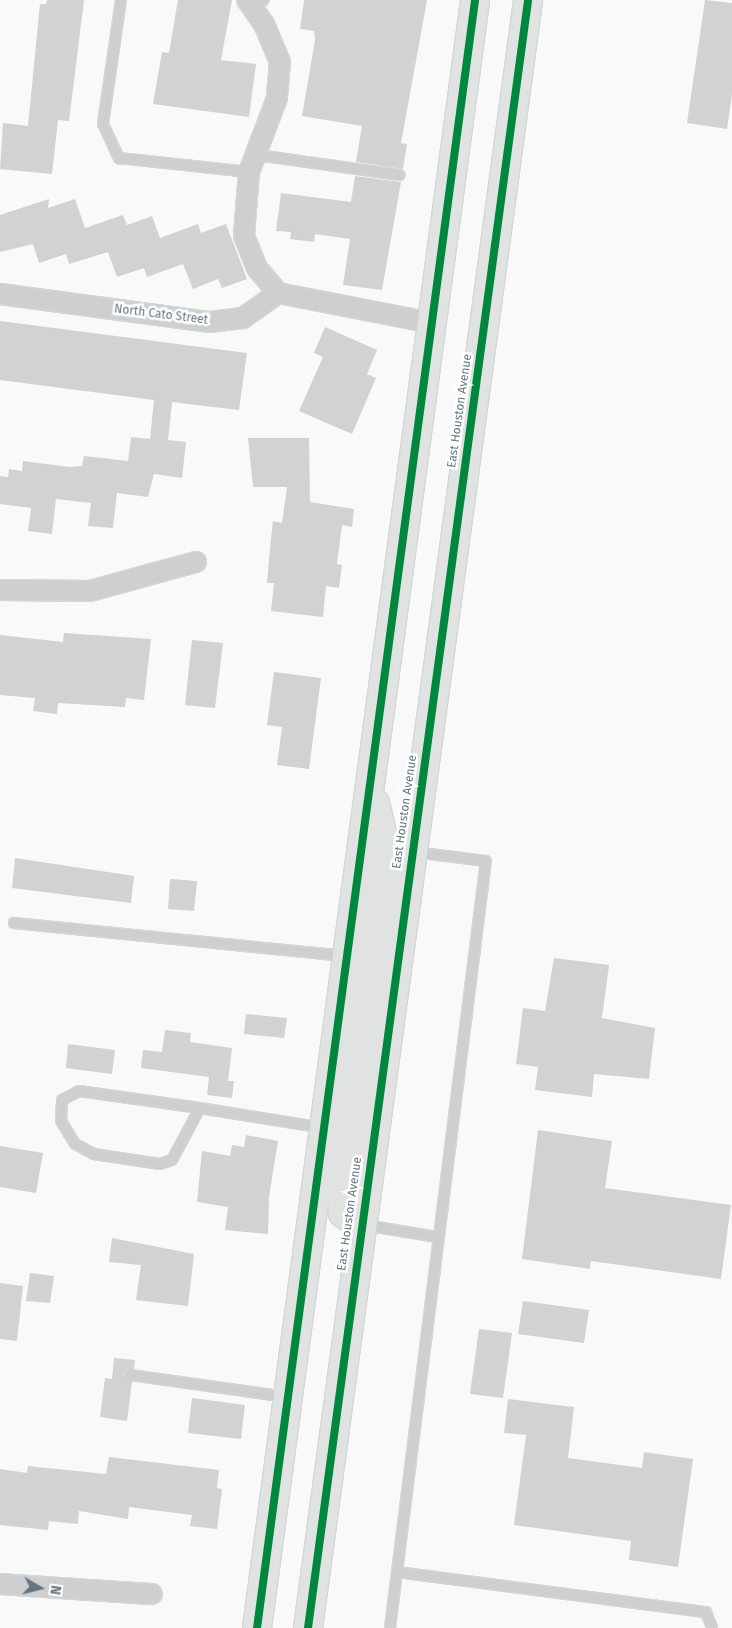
<!DOCTYPE html>
<style>
body{margin:0}
#map{position:relative;width:732px;height:1628px;overflow:hidden;background:#f9f9f9;font-family:"Fira Sans",sans-serif}
div>[style]{position:absolute}
.building>*{inset:0;background:#d0d2d3}
.roads{filter:drop-shadow(1px 0 #d5d6d7) drop-shadow(-1px 0 #d5d6d7) drop-shadow(0 1px #d5d6d7) drop-shadow(0 -1px #d5d6d7)}
.service>*{height:10px;margin:-5px;padding:0 5px;transform-origin:5px;border-radius:5px;background:#cecfd0}
.minor>*{height:20px;margin:-10px;padding:0 10px;transform-origin:10px;border-radius:10px;background:#cecfd0}
.primary>*{height:28px;margin:-14px;padding:0 14px;transform-origin:14px;border-radius:14px;background:#e1e2e2}
.cycleway>*{height:8px;margin:-4px;padding:0 4px;transform-origin:4px;border-radius:4px;background:#00873e}
span{translate:-50% -50%;white-space:nowrap;text-align:center;line-height:1.15;-webkit-text-stroke:5px #fff;paint-order:stroke}
.street-label{font-size:12px;color:#657683}
.north{position:absolute;left:15px;top:1563px;width:50px;height:50px;-webkit-text-stroke:4px #fff;paint-order:stroke;rotate:98deg;font-size:14px;font-weight:700;line-height:20px;text-align:center;color:#657683}
.north::after{content:'';display:block;margin:auto;width:18px;height:22px;background:#657683;clip-path:polygon(50% 0,100% 100%,50% 72%,0 100%)}
</style>
<div id="map">
<div class="building">
<i style="clip-path:polygon(47px 0,84px 0,69px 121px,58px 120px,52px 174px,0 169px,3px 123px,28px 126px,40px 4px,46px 4px)"></i>
<i style="clip-path:polygon(178px 0,232px 0,221px 60px,256px 64px,249px 117px,153px 104px,162px 52px,169px 53px)"></i>
<i style="clip-path:polygon(304px 0,427px 0,401px 143px,407px 144px,403px 169px,356px 162px,362px 126px,302px 116px,315px 40px,314px 31px,300px 29px)"></i>
<i style="clip-path:polygon(705px 0,732px 3px,732px 94px,727px 129px,687px 123px)"></i>
<i style="clip-path:polygon(355px 176px,401px 182px,382px 290px,343px 285px,350px 239px,315px 234px,314px 242px,290px 239px,291px 232px,276px 231px,281px 193px,351px 202px)"></i>
<i style="clip-path:polygon(49px 199px,48px 208px,75px 199px,85px 228px,123px 215px,127px 225px,152px 216px,160px 238px,198px 224px,201px 233px,226px 224px,247px 279px,222px 288px,218px 279px,193px 289px,183px 264px,147px 277px,144px 268px,117px 277px,108px 252px,69px 264px,66px 254px,39px 263px,33px 244px,0 252px,0 215px)"></i>
<i style="clip-path:polygon(0 321px,247px 353px,239px 410px,172px 402px,168px 440px,186px 442px,182px 478px,154px 474px,148px 497px,117px 493px,113px 528px,88px 526px,91px 503px,56px 499px,52px 534px,28px 531px,31px 508px,0 504px,0 476px,8px 477px,9px 469px,22px 471px,23px 461px,69px 467px,82px 466px,84px 456px,128px 461px,131px 437px,150px 439px,154px 400px,0 380px)"></i>
<i style="clip-path:polygon(325px 327px,377px 350px,367px 374px,376px 378px,352px 434px,299px 411px,323px 357px,314px 353px)"></i>
<i style="clip-path:polygon(248px 438px,309px 438px,310px 502px,354px 509px,352px 527px,342px 525px,337px 564px,342px 565px,339px 588px,326px 586px,323px 617px,271px 611px,274px 583px,267px 583px,270px 548px,273px 521px,282px 523px,287px 487px,253px 487px)"></i>
<i style="clip-path:polygon(64px 633px,151px 639px,144px 700px,126px 698px,125px 707px,58px 703px,57px 714px,33px 711px,35px 698px,0 695px,0 635px,63px 642px)"></i>
<i style="clip-path:polygon(192px 640px,223px 643px,215px 708px,185px 705px)"></i>
<i style="clip-path:polygon(274px 672px,321px 678px,309px 769px,277px 765px,282px 727px,267px 725px)"></i>
<i style="clip-path:polygon(15px 858px,134px 876px,131px 903px,12px 888px)"></i>
<i style="clip-path:polygon(170px 879px,197px 881px,194px 911px,168px 909px)"></i>
<i style="clip-path:polygon(554px 958px,609px 965px,602px 1018px,655px 1028px,649px 1079px,594px 1074px,592px 1097px,535px 1090px,538px 1067px,516px 1064px,523px 1008px,545px 1011px)"></i>
<i style="clip-path:polygon(246px 1014px,287px 1018px,284px 1038px,244px 1034px)"></i>
<i style="clip-path:polygon(165px 1030px,191px 1033px,190px 1042px,232px 1048px,228px 1081px,234px 1081px,232px 1098px,207px 1095px,209px 1077px,141px 1068px,143px 1050px,162px 1052px)"></i>
<i style="clip-path:polygon(68px 1044px,115px 1050px,112px 1074px,66px 1068px)"></i>
<i style="clip-path:polygon(538px 1130px,612px 1141px,605px 1188px,731px 1205px,721px 1279px,591px 1261px,590px 1269px,522px 1259px)"></i>
<i style="clip-path:polygon(246px 1135px,278px 1141px,269px 1197px,268px 1234px,225px 1230px,228px 1207px,197px 1202px,202px 1151px,230px 1156px,232px 1145px,244px 1147px)"></i>
<i style="clip-path:polygon(0 1146px,43px 1153px,36px 1193px,0 1187px)"></i>
<i style="clip-path:polygon(112px 1238px,194px 1254px,188px 1306px,136px 1300px,141px 1265px,109px 1262px)"></i>
<i style="clip-path:polygon(30px 1273px,54px 1276px,50px 1303px,26px 1301px)"></i>
<i style="clip-path:polygon(0 1283px,23px 1286px,17px 1341px,0 1339px)"></i>
<i style="clip-path:polygon(523px 1301px,589px 1310px,584px 1343px,518px 1334px)"></i>
<i style="clip-path:polygon(479px 1329px,512px 1333px,503px 1398px,470px 1394px)"></i>
<i style="clip-path:polygon(114px 1358px,135px 1360px,134px 1369px,123px 1375px,132px 1382px,127px 1421px,100px 1417px,105px 1378px,112px 1379px)"></i>
<i style="clip-path:polygon(192px 1398px,245px 1405px,241px 1439px,188px 1433px)"></i>
<i style="clip-path:polygon(508px 1399px,574px 1407px,568px 1458px,642px 1468px,644px 1452px,693px 1459px,678px 1567px,629px 1560px,631px 1541px,514px 1525px,526px 1435px,504px 1433px)"></i>
<i style="clip-path:polygon(109px 1457px,219px 1470px,217px 1488px,222px 1489px,217px 1529px,190px 1526px,192px 1515px,129px 1507px,128px 1519px,79px 1511px,78px 1524px,49px 1521px,48px 1530px,0 1525px,0 1469px,27px 1473px,28px 1466px,106px 1474px)"></i>
</div>
<div class="roads">
<div class="service">
<i style="left:121px;top:0;width:125px;rotate:98.3deg"></i>
<i style="left:103px;top:124px;width:38px;rotate:65deg"></i>
<i style="left:119px;top:158px;width:131px;rotate:6.1deg"></i>
<i style="left:254px;top:5px;width:11px;rotate:-27deg"></i>
<i style="left:257px;top:155px;width:144px;rotate:8deg"></i>
<i style="left:14px;top:923px;width:335px;rotate:5.7deg"></i>
<i style="left:200px;top:1108px;width:59px;rotate:118.3deg"></i>
<i style="left:172px;top:1160px;width:13px;rotate:162deg"></i>
<i style="left:160px;top:1164px;width:67px;rotate:-171.4deg"></i>
<i style="left:94px;top:1154px;width:21px;rotate:-152deg"></i>
<i style="left:75px;top:1144px;width:27px;rotate:-121deg"></i>
<i style="left:61px;top:1121px;width:21px;rotate:-87deg"></i>
<i style="left:62px;top:1100px;width:19px;rotate:-28deg"></i>
<i style="left:79px;top:1091px;width:122px;rotate:8deg"></i>
<i style="left:200px;top:1108px;width:126px;rotate:9.2deg"></i>
<i style="left:364px;top:1225px;width:74px;rotate:9.3deg"></i>
<i style="left:130px;top:1375px;width:159px;rotate:8deg"></i>
<i style="left:397px;top:1572px;width:312px;rotate:7.4deg"></i>
<i style="left:706px;top:1612px;width:17px;rotate:69deg"></i>
<i style="left:390px;top:1628px;width:773px;rotate:-82.87deg"></i>
<i style="left:486px;top:861px;width:73px;rotate:-172.9deg"></i>
</div>
<div class="minor">
<i style="left:247px;top:0;width:29px;rotate:55deg"></i>
<i style="left:264px;top:24px;width:41px;rotate:67.2deg"></i>
<i style="left:280px;top:62px;width:36px;rotate:95deg"></i>
<i style="left:277px;top:98px;width:79px;rotate:110.7deg"></i>
<i style="left:249px;top:172px;width:64px;rotate:94.5deg"></i>
<i style="left:244px;top:236px;width:35px;rotate:68deg"></i>
<i style="left:257px;top:268px;width:33px;rotate:50deg"></i>
<i style="left:0;top:294px;width:212px;rotate:7.6deg"></i>
<i style="left:210px;top:322px;width:33px;rotate:-7deg"></i>
<i style="left:243px;top:318px;width:43px;rotate:-35.5deg"></i>
<i style="left:278px;top:293px;width:157px;rotate:11deg"></i>
<i style="left:0;top:590px;width:90px;rotate:0.6deg"></i>
<i style="left:90px;top:591px;width:110px;rotate:-15.3deg"></i>
<i style="left:0;top:1584px;width:152px;rotate:3.8deg"></i>
</div>
<div class="primary">
<i style="left:360px;top:1225px;width:21px;rotate:-145deg"></i>
<i style="left:343px;top:1213px;width:29px;rotate:-94deg"></i>
<i style="left:341px;top:1184px;width:333px;rotate:-82.1deg"></i>
<i style="left:387px;top:854px;width:52px;rotate:-103.2deg"></i>
<i style="left:257px;top:1628px;width:1643px;rotate:-82.37deg"></i>
<i style="left:308px;top:1628px;width:1643px;rotate:-82.3deg"></i>
</div>
</div>
<div class="cycleway">
<i style="left:257px;top:1628px;width:1643px;rotate:-82.37deg"></i>
<i style="left:308px;top:1628px;width:1643px;rotate:-82.3deg"></i>
</div>
<div class="street-label">
<span style="left:161px;top:315px;rotate:7deg">North Cato Street</span>
<span style="left:460px;top:411px;rotate:-82deg">East Houston Avenue</span>
<span style="left:405px;top:812px;rotate:-82deg">East Houston Avenue</span>
<span style="left:350px;top:1214px;rotate:-82deg">East Houston Avenue</span>
</div>
<div class="north">N</div>
</div>
